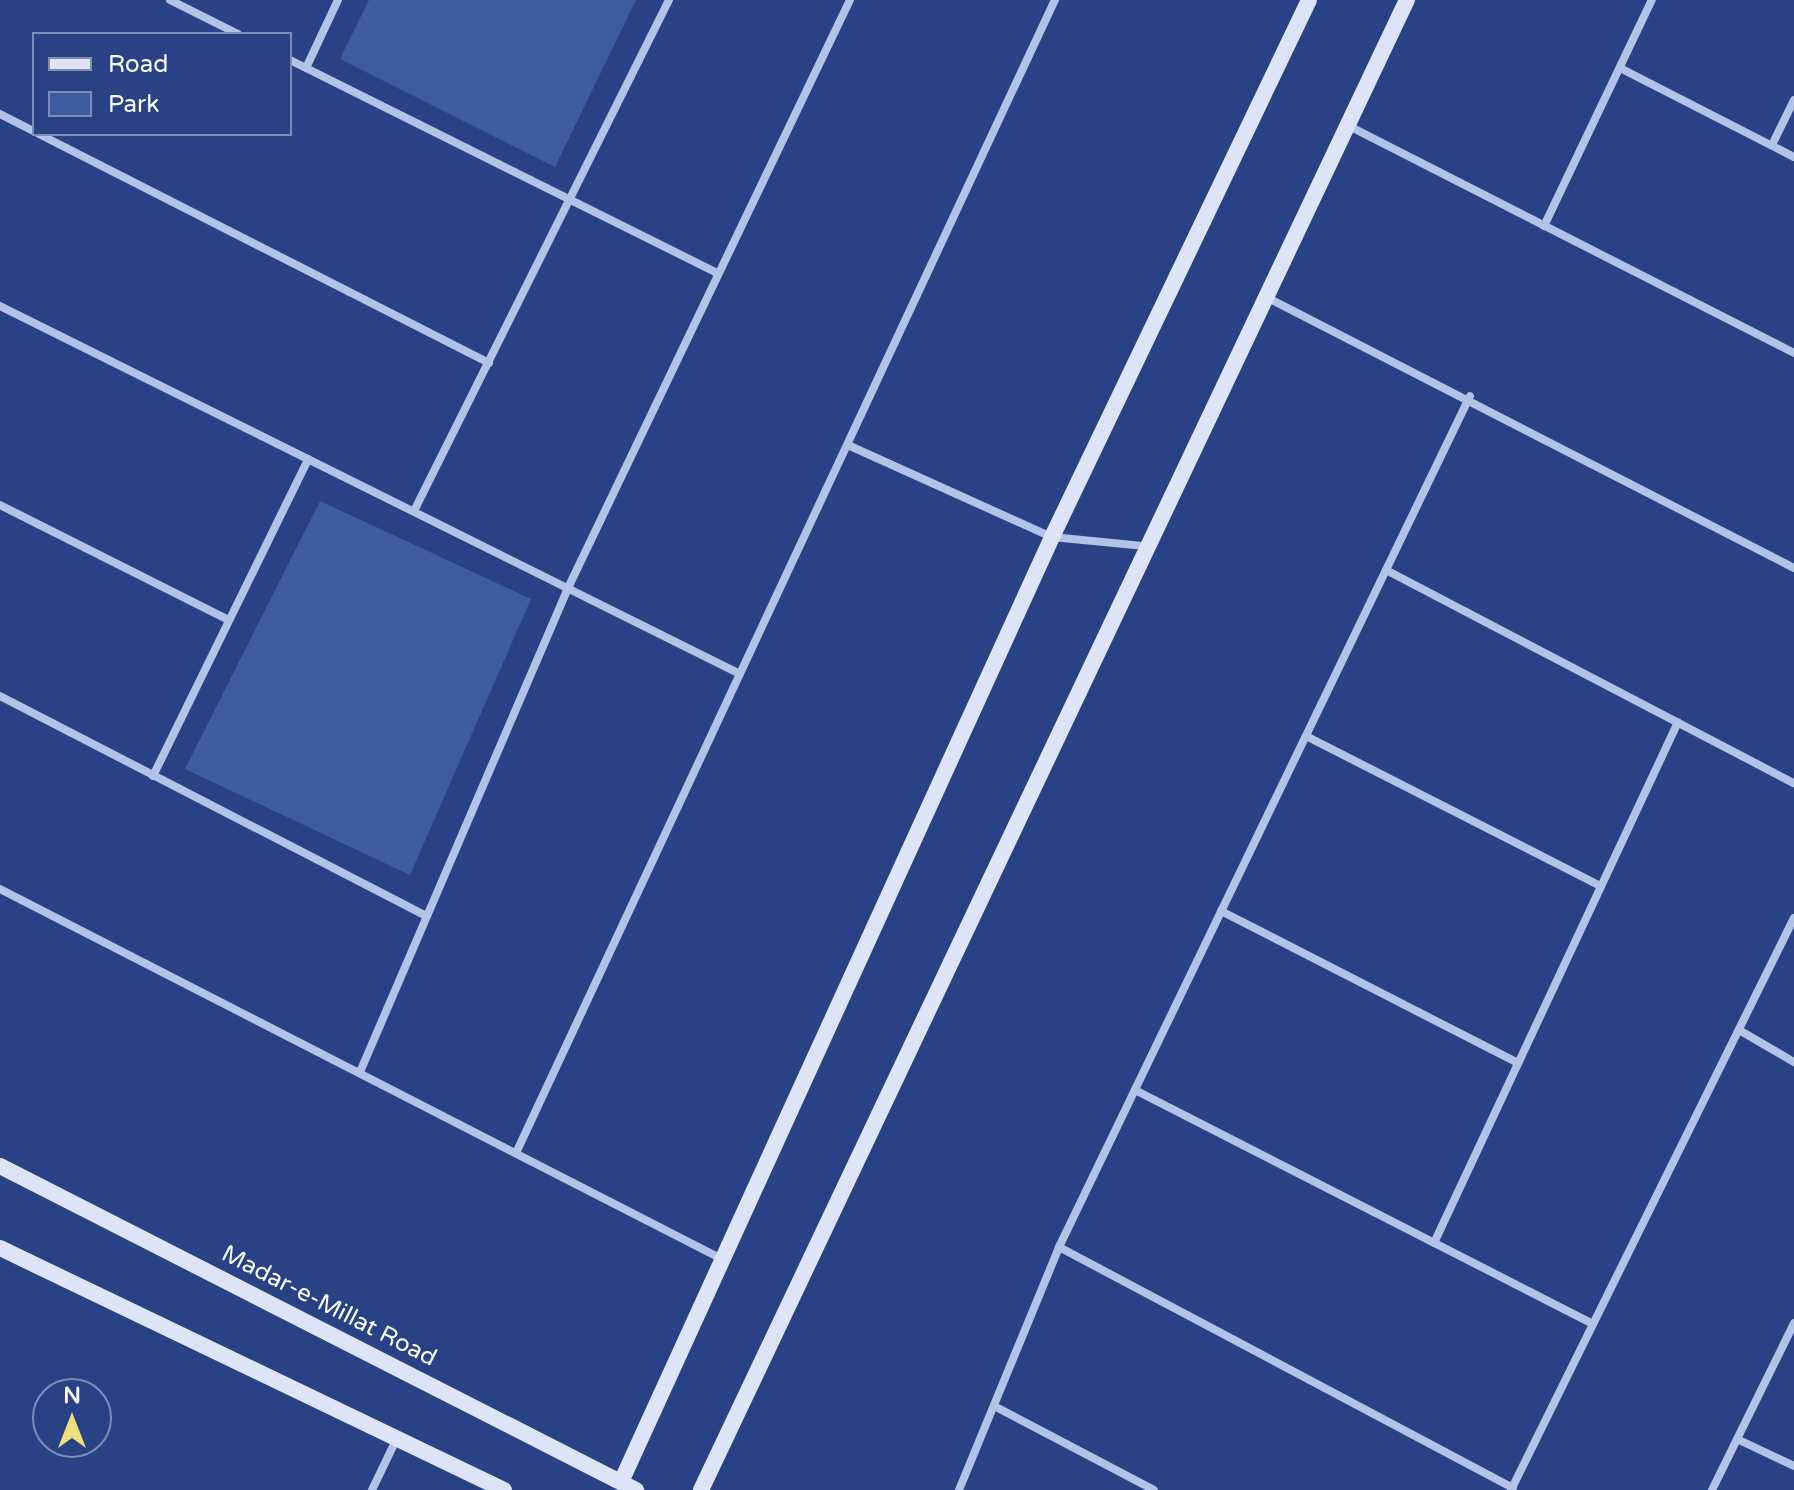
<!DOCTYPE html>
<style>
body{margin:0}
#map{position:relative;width:1794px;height:1490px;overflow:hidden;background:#294285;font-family:"Varela Round",sans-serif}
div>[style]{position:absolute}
.green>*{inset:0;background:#3d5ba1}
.street>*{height:8px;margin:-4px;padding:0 4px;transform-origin:4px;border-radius:4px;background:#b3c2e7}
.secondary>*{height:16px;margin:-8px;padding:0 8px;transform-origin:8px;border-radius:8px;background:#dde4f7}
span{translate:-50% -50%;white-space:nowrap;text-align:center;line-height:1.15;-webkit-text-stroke:8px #294285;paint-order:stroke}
.street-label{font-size:24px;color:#fff}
.legend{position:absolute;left:32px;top:32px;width:260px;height:104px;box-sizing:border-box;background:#294285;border:2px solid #7f8eb6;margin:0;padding:10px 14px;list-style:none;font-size:24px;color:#fff}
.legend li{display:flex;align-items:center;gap:16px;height:40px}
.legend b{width:40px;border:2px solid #7f8eb6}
.north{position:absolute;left:32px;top:1378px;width:80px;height:80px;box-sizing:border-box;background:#294285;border:2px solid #7f8eb6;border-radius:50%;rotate:0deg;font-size:22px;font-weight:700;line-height:32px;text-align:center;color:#fff}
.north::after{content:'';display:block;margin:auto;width:28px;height:36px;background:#eedf7a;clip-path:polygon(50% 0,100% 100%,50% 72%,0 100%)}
</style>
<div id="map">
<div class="green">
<i style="clip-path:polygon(369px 0,636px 0,555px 167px,340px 59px)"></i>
<i style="clip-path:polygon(320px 501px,531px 599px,410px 875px,185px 769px)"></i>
</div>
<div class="street">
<i style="left:170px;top:0;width:76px;rotate:26.6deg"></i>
<i style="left:290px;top:60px;width:477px;rotate:26.5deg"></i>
<i style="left:306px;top:68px;width:75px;rotate:-64.8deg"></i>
<i style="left:1620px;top:68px;width:195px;rotate:27.1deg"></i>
<i style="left:0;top:114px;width:38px;rotate:27deg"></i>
<i style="left:1347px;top:125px;width:502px;rotate:27.02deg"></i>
<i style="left:39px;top:134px;width:505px;rotate:26.97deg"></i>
<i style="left:1772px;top:145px;width:50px;rotate:-63.9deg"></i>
<i style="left:1544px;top:226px;width:250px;rotate:-64.5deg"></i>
<i style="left:1264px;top:296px;width:596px;rotate:27.17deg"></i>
<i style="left:0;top:306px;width:824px;rotate:26.44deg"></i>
<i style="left:850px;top:446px;width:222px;rotate:24.3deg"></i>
<i style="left:1052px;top:537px;width:91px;rotate:5.6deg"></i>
<i style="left:0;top:505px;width:254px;rotate:26.7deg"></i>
<i style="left:414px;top:511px;width:571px;rotate:-63.48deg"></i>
<i style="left:1386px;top:570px;width:460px;rotate:27.6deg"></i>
<i style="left:0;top:696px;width:480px;rotate:27.3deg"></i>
<i style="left:1306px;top:736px;width:331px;rotate:27deg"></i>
<i style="left:153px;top:776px;width:353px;rotate:-63.9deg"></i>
<i style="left:0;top:889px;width:809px;rotate:27.14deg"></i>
<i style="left:1221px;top:911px;width:334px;rotate:27.1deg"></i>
<i style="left:1739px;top:1030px;width:64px;rotate:30.2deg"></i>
<i style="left:360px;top:1072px;width:527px;rotate:-66.74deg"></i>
<i style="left:568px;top:588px;width:652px;rotate:-64.38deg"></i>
<i style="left:1135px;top:1090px;width:514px;rotate:27.06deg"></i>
<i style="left:516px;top:1153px;width:1273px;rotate:-64.95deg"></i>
<i style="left:1434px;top:1243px;width:575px;rotate:-64.9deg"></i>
<i style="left:1059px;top:1247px;width:514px;rotate:27.96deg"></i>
<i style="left:996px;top:1407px;width:178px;rotate:27.7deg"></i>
<i style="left:1737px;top:1439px;width:63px;rotate:25.3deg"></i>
<i style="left:372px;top:1490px;width:55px;rotate:-64.4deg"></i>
<i style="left:959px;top:1490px;width:263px;rotate:-67.6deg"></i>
<i style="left:1059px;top:1247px;width:945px;rotate:-64.22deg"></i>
<i style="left:1511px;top:1490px;width:638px;rotate:-63.68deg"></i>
<i style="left:1712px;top:1490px;width:186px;rotate:-63.8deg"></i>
</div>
<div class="secondary">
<i style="left:0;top:1166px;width:714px;rotate:27deg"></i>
<i style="left:0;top:1248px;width:559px;rotate:25.65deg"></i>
<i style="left:621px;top:1482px;width:1039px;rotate:-65.48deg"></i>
<i style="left:1052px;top:537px;width:595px;rotate:-64.42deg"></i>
<i style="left:701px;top:1490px;width:1649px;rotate:-64.65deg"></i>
</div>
<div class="street-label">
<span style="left:329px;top:1306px;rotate:27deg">Madar-e-Millat Road</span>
</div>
<ul class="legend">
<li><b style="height:10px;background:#dde4f7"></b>Road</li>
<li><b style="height:22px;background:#3d5ba1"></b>Park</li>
</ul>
<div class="north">N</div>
</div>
